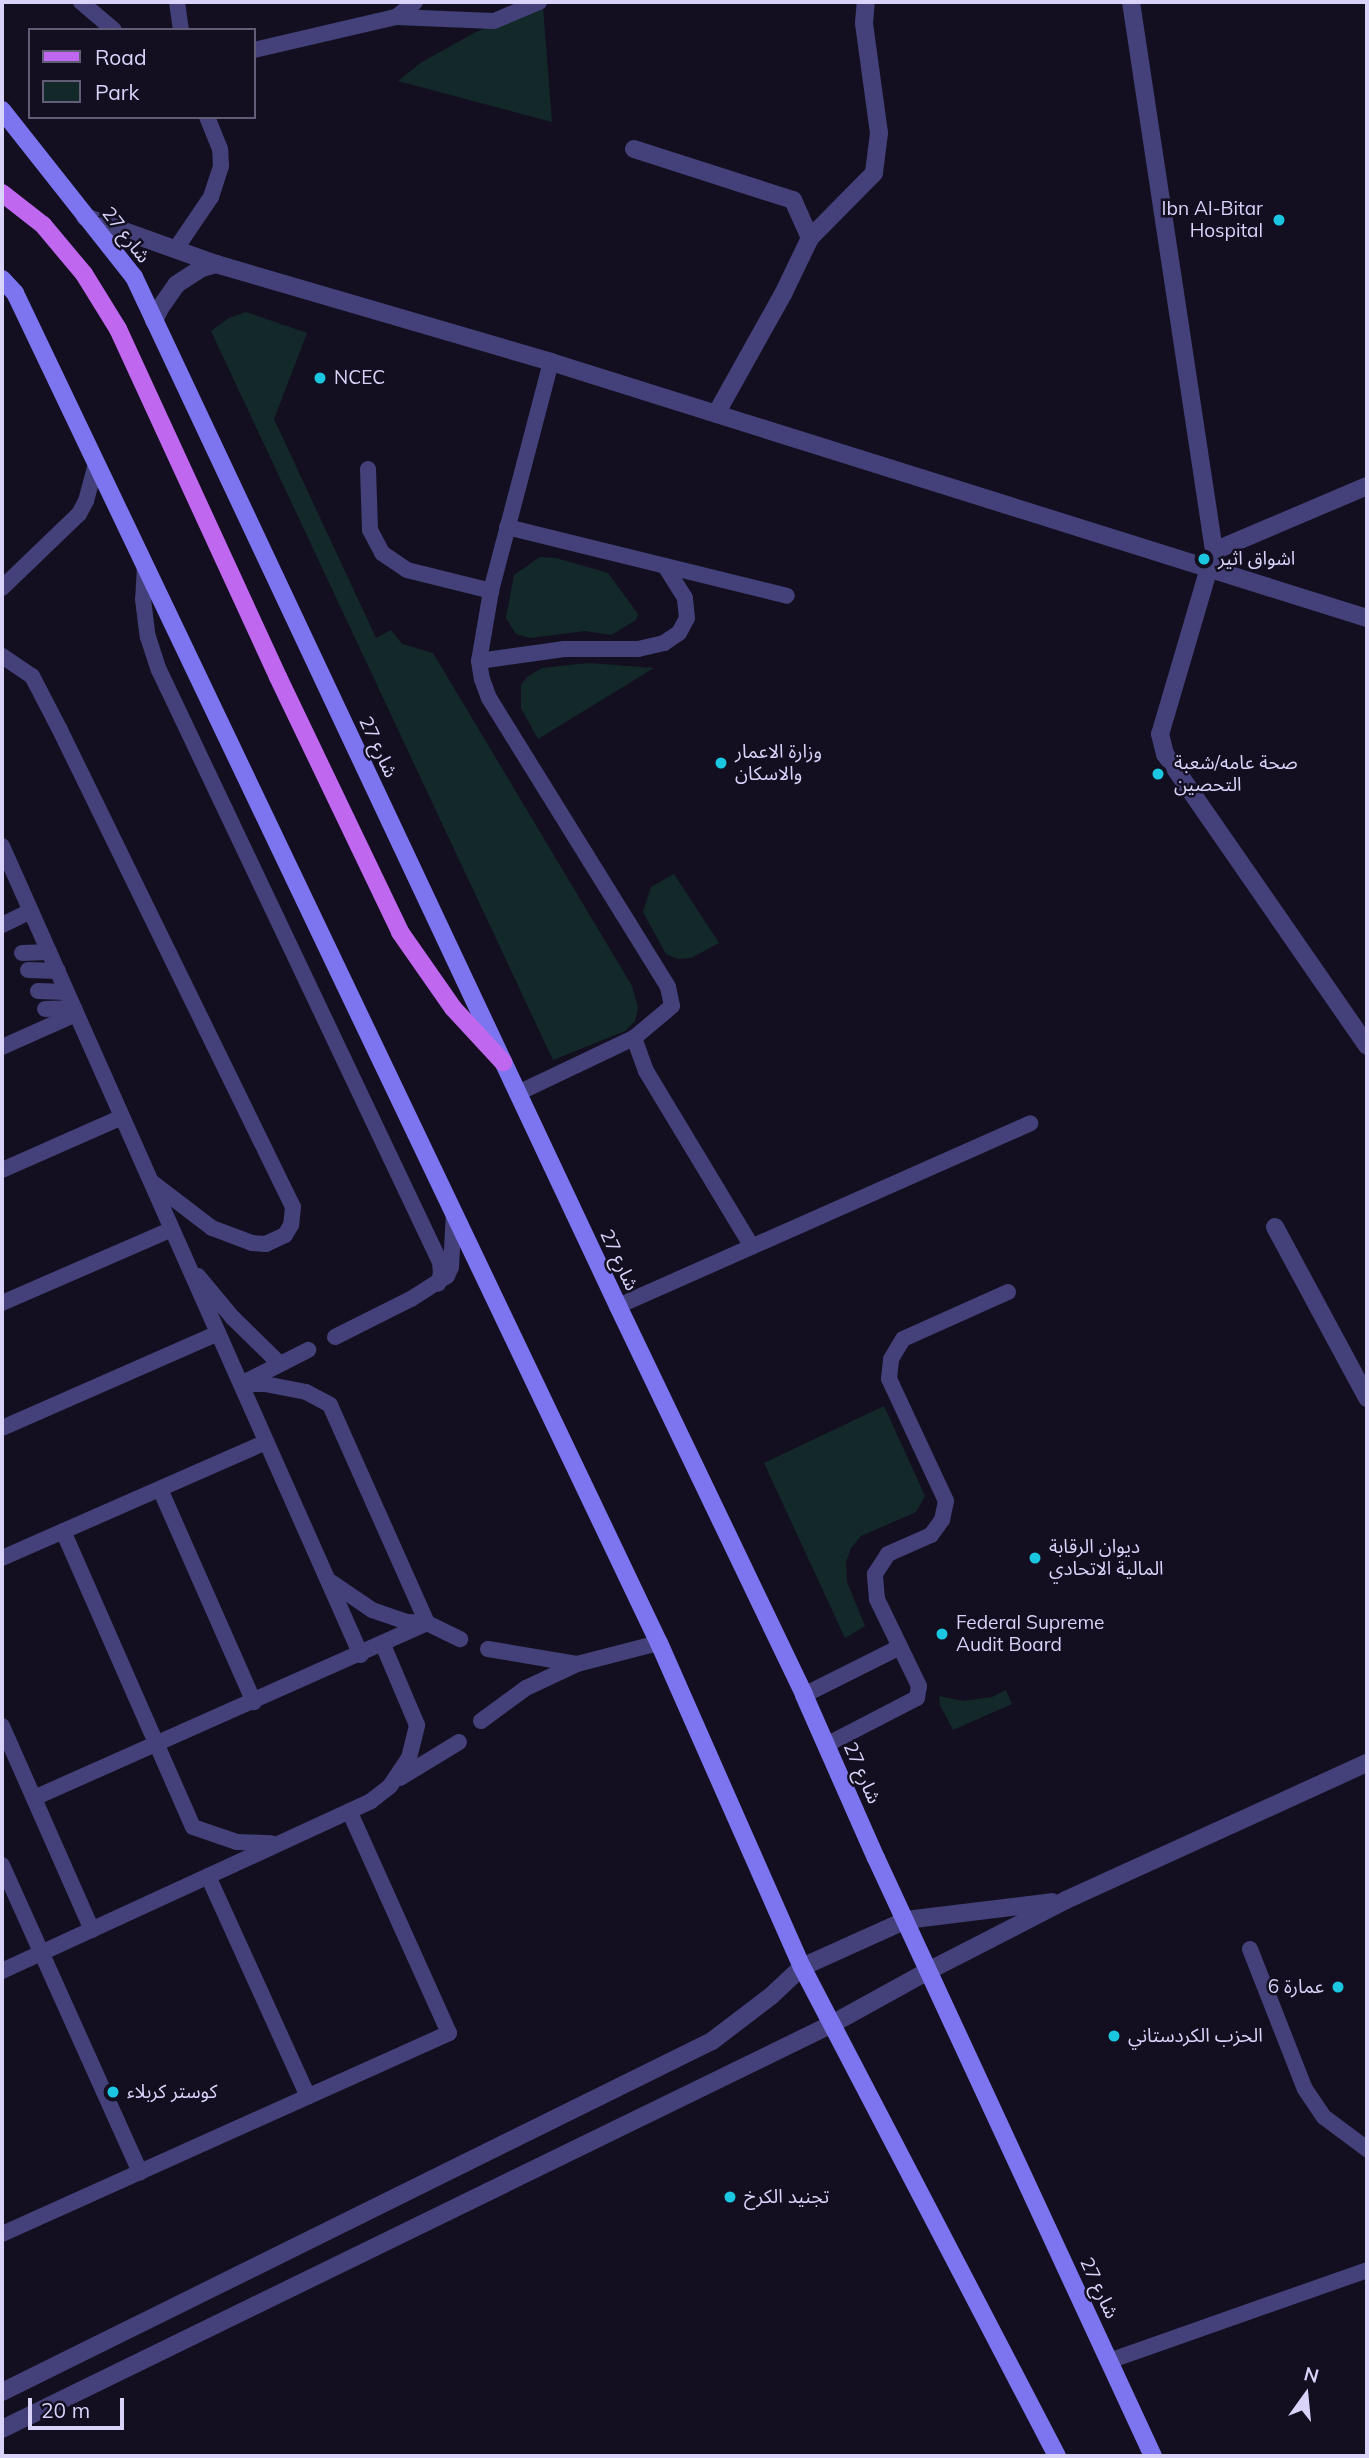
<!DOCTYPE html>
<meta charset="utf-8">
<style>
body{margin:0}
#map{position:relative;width:1369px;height:2458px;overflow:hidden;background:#130f20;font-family:Mulish,"Noto Sans Arabic",sans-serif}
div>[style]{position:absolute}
.green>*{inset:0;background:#132929}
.service>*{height:16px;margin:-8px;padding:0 8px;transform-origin:8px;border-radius:8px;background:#444079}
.minor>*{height:18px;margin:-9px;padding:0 9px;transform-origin:9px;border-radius:9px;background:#444079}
.tertiary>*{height:18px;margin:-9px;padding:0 9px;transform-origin:9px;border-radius:9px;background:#444079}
.secondary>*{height:18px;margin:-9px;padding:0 9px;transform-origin:9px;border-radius:9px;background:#7c75ef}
.primary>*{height:18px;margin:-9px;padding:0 9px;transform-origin:9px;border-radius:9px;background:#bf67ee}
.dots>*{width:19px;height:19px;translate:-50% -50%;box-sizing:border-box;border:4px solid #130f20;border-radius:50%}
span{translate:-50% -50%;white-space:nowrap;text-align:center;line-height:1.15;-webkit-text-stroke:5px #130f20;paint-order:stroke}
.poi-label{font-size:19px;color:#d9d3fa}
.right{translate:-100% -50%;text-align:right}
.left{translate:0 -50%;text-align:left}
.street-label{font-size:19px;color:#d9d3fa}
.frame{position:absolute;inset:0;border:4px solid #d9d3fa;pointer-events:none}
.legend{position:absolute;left:28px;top:28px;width:228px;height:91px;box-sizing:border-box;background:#130f20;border:2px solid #625d77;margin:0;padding:9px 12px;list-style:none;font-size:21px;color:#d9d3fa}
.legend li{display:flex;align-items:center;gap:14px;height:35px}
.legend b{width:35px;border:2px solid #625d77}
.north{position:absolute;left:1271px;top:2360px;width:70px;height:70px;-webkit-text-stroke:5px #130f20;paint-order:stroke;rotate:15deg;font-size:19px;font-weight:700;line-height:28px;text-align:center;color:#d9d3fa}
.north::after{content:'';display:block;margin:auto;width:24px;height:32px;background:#d9d3fa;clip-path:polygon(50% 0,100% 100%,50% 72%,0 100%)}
.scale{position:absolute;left:28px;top:2398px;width:96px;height:32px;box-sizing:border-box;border:4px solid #d9d3fa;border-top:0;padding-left:9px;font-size:21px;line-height:24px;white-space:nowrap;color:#d9d3fa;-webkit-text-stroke:5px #130f20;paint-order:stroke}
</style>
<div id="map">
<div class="green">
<i style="clip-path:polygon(543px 7px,552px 122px,398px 81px,422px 62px,474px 33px,505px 19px)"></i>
<i style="clip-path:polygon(246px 312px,307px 333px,274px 419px,376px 638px,391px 630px,402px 644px,433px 653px,632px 986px,638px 1008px,635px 1021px,625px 1031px,553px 1060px,211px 331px,229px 318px)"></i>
<i style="clip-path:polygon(540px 557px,556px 558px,608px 573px,638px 614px,636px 620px,611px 635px,585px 631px,530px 638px,516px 634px,506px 618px,514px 575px)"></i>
<i style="clip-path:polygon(589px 663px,654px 668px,538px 739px,521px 708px,521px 685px,527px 677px,542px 668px)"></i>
<i style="clip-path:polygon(674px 874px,719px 943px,691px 958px,678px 959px,666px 954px,643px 912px,651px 887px)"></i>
<i style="clip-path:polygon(884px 1406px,925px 1496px,916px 1512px,861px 1536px,851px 1548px,846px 1562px,847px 1582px,865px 1626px,845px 1638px,764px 1463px)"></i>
<i style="clip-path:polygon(1006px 1690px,1012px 1704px,953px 1730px,940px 1705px,939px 1696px,963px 1701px,992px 1697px)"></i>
</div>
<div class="service">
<i style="left:81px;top:2px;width:43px;rotate:40.3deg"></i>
<i style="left:177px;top:2px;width:28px;rotate:82deg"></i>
<i style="left:396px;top:17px;width:24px;rotate:-38deg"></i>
<i style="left:254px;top:50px;width:146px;rotate:-13.1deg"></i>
<i style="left:396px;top:17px;width:98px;rotate:2.3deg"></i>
<i style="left:494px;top:21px;width:49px;rotate:-22.9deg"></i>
<i style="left:175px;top:250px;width:64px;rotate:-55.8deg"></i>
<i style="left:211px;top:197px;width:33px;rotate:-72deg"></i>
<i style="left:221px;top:166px;width:17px;rotate:-93deg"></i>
<i style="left:220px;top:149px;width:35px;rotate:-112deg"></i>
<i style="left:551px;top:362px;width:237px;rotate:104.7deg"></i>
<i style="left:491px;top:591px;width:71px;rotate:99.7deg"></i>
<i style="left:479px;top:661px;width:18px;rotate:81deg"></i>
<i style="left:482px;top:679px;width:20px;rotate:70deg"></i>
<i style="left:489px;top:698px;width:340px;rotate:58.2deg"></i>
<i style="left:668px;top:987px;width:19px;rotate:78deg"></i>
<i style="left:672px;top:1006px;width:50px;rotate:139.9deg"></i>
<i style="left:634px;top:1038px;width:35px;rotate:70deg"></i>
<i style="left:646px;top:1071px;width:205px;rotate:58.9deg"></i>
<i style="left:368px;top:469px;width:61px;rotate:88.1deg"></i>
<i style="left:370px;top:530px;width:26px;rotate:62deg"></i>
<i style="left:382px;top:553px;width:30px;rotate:34deg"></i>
<i style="left:407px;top:570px;width:87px;rotate:14deg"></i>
<i style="left:507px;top:527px;width:288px;rotate:13.8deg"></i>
<i style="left:145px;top:565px;width:34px;rotate:93deg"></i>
<i style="left:143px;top:599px;width:38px;rotate:83deg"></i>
<i style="left:148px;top:637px;width:35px;rotate:72deg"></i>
<i style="left:159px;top:670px;width:655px;rotate:64.61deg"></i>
<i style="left:440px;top:1262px;width:11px;rotate:85deg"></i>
<i style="left:441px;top:1273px;width:11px;rotate:105deg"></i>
<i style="left:2px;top:588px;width:107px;rotate:-43.9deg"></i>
<i style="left:79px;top:514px;width:15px;rotate:-62deg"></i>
<i style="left:86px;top:501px;width:39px;rotate:-75deg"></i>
<i style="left:2px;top:656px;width:36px;rotate:34deg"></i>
<i style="left:32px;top:676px;width:59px;rotate:62.6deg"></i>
<i style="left:59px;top:728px;width:533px;rotate:63.96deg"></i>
<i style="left:293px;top:1207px;width:18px;rotate:96deg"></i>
<i style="left:291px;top:1225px;width:12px;rotate:121deg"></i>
<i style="left:285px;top:1235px;width:21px;rotate:155deg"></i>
<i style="left:266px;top:1244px;width:14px;rotate:-176deg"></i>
<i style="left:252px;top:1243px;width:43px;rotate:-159.4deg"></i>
<i style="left:212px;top:1228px;width:74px;rotate:-142.7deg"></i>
<i style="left:479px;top:661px;width:86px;rotate:-8deg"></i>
<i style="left:564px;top:649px;width:74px"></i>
<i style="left:638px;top:649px;width:27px;rotate:-13deg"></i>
<i style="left:664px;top:643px;width:18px;rotate:-34deg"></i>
<i style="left:679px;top:633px;width:17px;rotate:-62deg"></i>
<i style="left:687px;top:618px;width:20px;rotate:-96deg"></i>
<i style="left:685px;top:598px;width:38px;rotate:-122deg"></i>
<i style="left:2px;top:846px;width:885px;rotate:66.07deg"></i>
<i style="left:2px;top:925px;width:32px;rotate:-26deg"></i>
<i style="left:22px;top:953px;width:27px;rotate:-2deg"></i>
<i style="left:28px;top:970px;width:30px;rotate:2deg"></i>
<i style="left:38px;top:991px;width:28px;rotate:2deg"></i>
<i style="left:45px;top:1009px;width:29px;rotate:-2deg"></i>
<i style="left:2px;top:1047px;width:81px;rotate:-24deg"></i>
<i style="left:518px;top:1093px;width:128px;rotate:-25.4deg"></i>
<i style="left:2px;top:1170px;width:131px;rotate:-23.8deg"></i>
<i style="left:198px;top:1276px;width:55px;rotate:50.2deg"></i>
<i style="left:233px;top:1318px;width:66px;rotate:44.4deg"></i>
<i style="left:2px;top:1303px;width:185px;rotate:-23.5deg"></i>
<i style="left:618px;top:1306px;width:451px;rotate:-23.9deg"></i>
<i style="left:335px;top:1337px;width:85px;rotate:-26.6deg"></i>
<i style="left:411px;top:1299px;width:43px;rotate:-32.6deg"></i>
<i style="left:447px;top:1276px;width:10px;rotate:-66deg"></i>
<i style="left:451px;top:1267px;width:54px;rotate:-86.8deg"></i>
<i style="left:245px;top:1382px;width:71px;rotate:-26.9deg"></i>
<i style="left:241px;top:1384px;width:24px"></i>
<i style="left:265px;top:1384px;width:42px;rotate:11deg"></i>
<i style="left:306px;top:1392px;width:27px;rotate:28deg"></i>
<i style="left:330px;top:1405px;width:239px;rotate:66deg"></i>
<i style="left:2px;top:1428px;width:236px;rotate:-23.7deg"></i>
<i style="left:160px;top:1489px;width:233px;rotate:66.2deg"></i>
<i style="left:63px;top:1531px;width:323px;rotate:66.3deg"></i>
<i style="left:193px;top:1827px;width:46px;rotate:18.8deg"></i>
<i style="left:237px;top:1842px;width:34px;rotate:2deg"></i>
<i style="left:2px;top:1558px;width:288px;rotate:-23.7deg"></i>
<i style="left:331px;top:1582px;width:50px;rotate:34.3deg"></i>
<i style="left:372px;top:1610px;width:37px;rotate:19deg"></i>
<i style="left:407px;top:1622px;width:20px;rotate:3deg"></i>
<i style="left:427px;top:1623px;width:37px;rotate:26deg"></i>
<i style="left:488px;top:1649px;width:90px;rotate:9.6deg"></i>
<i style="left:577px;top:1664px;width:85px;rotate:-14.4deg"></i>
<i style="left:804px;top:1695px;width:105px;rotate:-26.6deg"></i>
<i style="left:481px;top:1721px;width:56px;rotate:-36.3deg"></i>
<i style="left:526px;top:1688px;width:56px;rotate:-25.2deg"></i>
<i style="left:2px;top:1726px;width:223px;rotate:66.2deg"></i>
<i style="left:826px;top:1745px;width:102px;rotate:-27.3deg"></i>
<i style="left:917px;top:1698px;width:12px;rotate:-81deg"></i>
<i style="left:919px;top:1686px;width:97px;rotate:-115.8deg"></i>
<i style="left:877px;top:1599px;width:25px;rotate:-95deg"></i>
<i style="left:875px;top:1574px;width:24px;rotate:-57deg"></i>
<i style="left:888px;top:1554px;width:47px;rotate:-23.8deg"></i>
<i style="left:931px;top:1535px;width:19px;rotate:-54deg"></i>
<i style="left:942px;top:1520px;width:19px;rotate:-78deg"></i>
<i style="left:946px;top:1501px;width:135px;rotate:-115deg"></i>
<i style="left:889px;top:1379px;width:20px;rotate:-84deg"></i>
<i style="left:891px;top:1359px;width:23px;rotate:-59deg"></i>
<i style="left:903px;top:1339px;width:115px;rotate:-24.1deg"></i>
<i style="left:400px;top:1778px;width:69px;rotate:-31.4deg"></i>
<i style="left:34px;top:1798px;width:430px;rotate:-24deg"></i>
<i style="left:2px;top:1865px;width:337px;rotate:65.8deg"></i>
<i style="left:208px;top:1876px;width:242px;rotate:65.6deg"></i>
<i style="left:1250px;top:1949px;width:150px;rotate:68.6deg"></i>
<i style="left:1305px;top:2089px;width:34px;rotate:56deg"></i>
<i style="left:1324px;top:2117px;width:54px;rotate:36.7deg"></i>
<i style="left:2px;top:1971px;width:406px;rotate:-24.7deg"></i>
<i style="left:371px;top:1801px;width:24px;rotate:-38deg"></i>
<i style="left:390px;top:1786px;width:34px;rotate:-56deg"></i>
<i style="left:409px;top:1758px;width:34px;rotate:-76deg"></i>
<i style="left:417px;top:1725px;width:87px;rotate:-113deg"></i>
<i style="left:2px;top:2234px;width:490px;rotate:-24.2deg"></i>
<i style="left:449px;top:2033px;width:243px;rotate:-114.2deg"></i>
<i style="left:1109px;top:2361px;width:274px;rotate:-19.4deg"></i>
</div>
<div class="minor">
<i style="left:1131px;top:2px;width:555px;rotate:81.4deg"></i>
<i style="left:1214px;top:551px;width:191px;rotate:106.4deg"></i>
<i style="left:1160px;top:734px;width:21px;rotate:76deg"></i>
<i style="left:1165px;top:754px;width:355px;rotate:55.3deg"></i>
<i style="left:634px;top:149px;width:167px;rotate:17.8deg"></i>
<i style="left:793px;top:200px;width:42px;rotate:65.9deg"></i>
<i style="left:810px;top:238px;width:62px;rotate:115.7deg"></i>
<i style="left:783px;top:294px;width:137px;rotate:119.2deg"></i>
<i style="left:85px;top:217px;width:139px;rotate:19.7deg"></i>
<i style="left:216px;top:264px;width:349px;rotate:16.3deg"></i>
<i style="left:551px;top:362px;width:855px;rotate:17.42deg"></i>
<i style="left:810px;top:238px;width:91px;rotate:-45.4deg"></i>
<i style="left:874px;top:173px;width:40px;rotate:-82.9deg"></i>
<i style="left:879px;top:133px;width:111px;rotate:-97.8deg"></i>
<i style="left:864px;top:23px;width:21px;rotate:-85deg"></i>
<i style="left:154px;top:321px;width:14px;rotate:-65deg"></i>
<i style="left:160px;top:308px;width:29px;rotate:-55deg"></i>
<i style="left:177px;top:284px;width:30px;rotate:-33deg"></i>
<i style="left:202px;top:268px;width:15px;rotate:-16deg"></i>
<i style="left:1214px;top:551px;width:166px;rotate:-23deg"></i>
<i style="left:1275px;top:1227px;width:194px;rotate:61.7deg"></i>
<i style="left:906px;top:1920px;width:147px;rotate:-7deg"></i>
<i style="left:930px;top:1970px;width:153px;rotate:-27.2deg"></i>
<i style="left:1066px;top:1900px;width:331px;rotate:-24.5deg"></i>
</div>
<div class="tertiary">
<i style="left:2px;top:2392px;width:792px;rotate:-26.31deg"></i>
<i style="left:712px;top:2041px;width:74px;rotate:-37.3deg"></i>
<i style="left:771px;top:1996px;width:42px;rotate:-43.1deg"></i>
<i style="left:802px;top:1967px;width:114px;rotate:-24.3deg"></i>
<i style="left:2px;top:2429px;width:924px;rotate:-26.01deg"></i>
<i style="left:832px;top:2024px;width:112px;rotate:-28.9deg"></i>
</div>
<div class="secondary">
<i style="left:2px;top:110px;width:213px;rotate:51.7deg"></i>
<i style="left:134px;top:277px;width:1137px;rotate:64.81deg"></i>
<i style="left:618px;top:1306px;width:431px;rotate:64.4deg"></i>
<i style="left:804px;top:1695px;width:178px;rotate:66.2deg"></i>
<i style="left:876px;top:1858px;width:659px;rotate:65.15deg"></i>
<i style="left:2px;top:279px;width:19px;rotate:47deg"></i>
<i style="left:15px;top:293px;width:1496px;rotate:64.5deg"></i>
<i style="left:659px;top:1643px;width:354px;rotate:66.2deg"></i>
<i style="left:802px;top:1967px;width:551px;rotate:62.46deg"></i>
</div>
<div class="primary">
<i style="left:2px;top:193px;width:52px;rotate:38deg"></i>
<i style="left:43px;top:225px;width:64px;rotate:50.1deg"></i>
<i style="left:84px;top:274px;width:65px;rotate:58.3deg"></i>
<i style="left:118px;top:329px;width:383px;rotate:65.3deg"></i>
<i style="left:278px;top:677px;width:283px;rotate:64.4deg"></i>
<i style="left:400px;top:932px;width:93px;rotate:55.1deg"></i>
<i style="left:453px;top:1008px;width:74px;rotate:47.2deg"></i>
</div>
<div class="dots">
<i style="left:1279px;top:220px;background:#1ac6e0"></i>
<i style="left:320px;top:378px;background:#1ac6e0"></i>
<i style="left:1204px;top:559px;background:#1ac6e0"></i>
<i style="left:721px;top:763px;background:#1ac6e0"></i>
<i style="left:1158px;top:774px;background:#1ac6e0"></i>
<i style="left:1035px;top:1558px;background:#1ac6e0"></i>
<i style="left:942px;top:1634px;background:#1ac6e0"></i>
<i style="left:1338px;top:1987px;background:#1ac6e0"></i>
<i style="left:1114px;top:2036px;background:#1ac6e0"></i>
<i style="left:113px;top:2092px;background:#1ac6e0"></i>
<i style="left:730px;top:2197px;background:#1ac6e0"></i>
</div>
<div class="poi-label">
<span class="right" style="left:1263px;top:220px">Ibn Al-Bitar<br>Hospital</span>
<span class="left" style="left:334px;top:378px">NCEC</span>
<span class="left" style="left:1218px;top:559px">اشواق اثير</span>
<span class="left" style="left:735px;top:763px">وزارة الاعمار<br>والاسكان</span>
<span class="left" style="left:1174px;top:774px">صحة عامه/شعبة<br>التحصين</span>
<span class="left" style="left:1049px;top:1558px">ديوان الرقابة<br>المالية الاتحادي</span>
<span class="left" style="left:956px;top:1634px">Federal Supreme<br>Audit Board</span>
<span class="right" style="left:1324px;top:1987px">عمارة 6</span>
<span class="left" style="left:1128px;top:2036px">الحزب الكردستاني</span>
<span class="left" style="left:127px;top:2092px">كوستر كربلاء</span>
<span class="left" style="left:744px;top:2197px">تجنيد الكرخ</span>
</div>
<div class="street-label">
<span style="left:126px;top:235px;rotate:52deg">شارع 27</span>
<span style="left:378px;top:747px;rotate:65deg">شارع 27</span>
<span style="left:619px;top:1260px;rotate:65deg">شارع 27</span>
<span style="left:862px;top:1773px;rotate:66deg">شارع 27</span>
<span style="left:1099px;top:2288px;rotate:65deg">شارع 27</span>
</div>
<div class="frame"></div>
<ul class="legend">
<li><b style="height:9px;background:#bf67ee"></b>Road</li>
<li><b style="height:19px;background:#132929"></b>Park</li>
</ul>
<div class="north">N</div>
<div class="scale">20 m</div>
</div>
